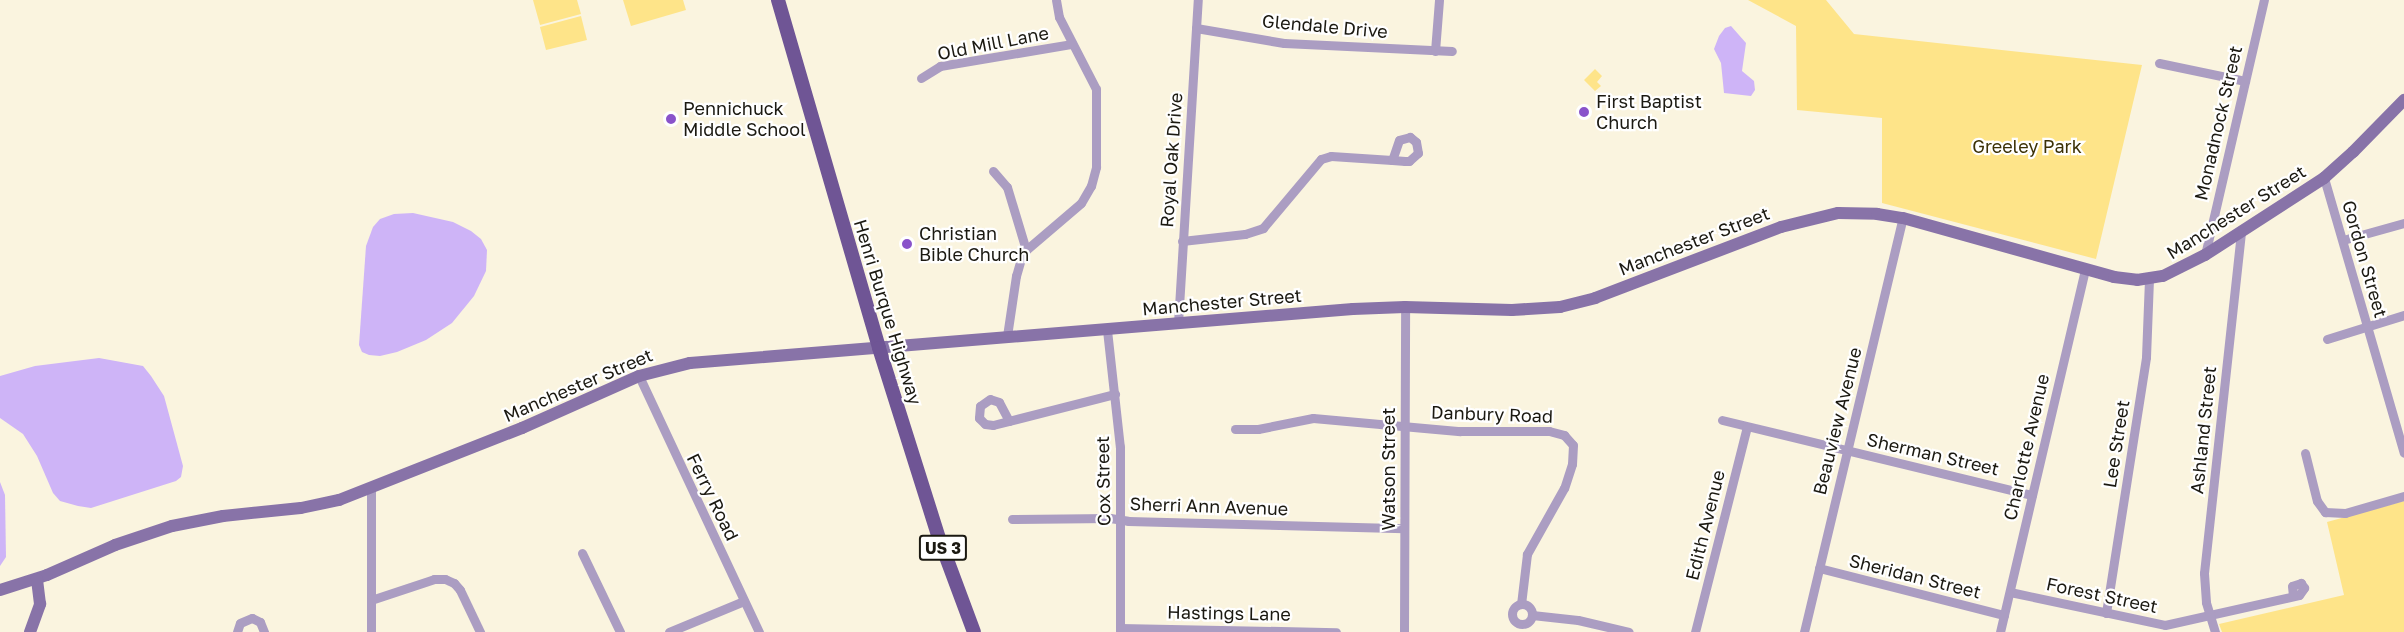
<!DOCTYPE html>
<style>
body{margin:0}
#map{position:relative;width:2404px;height:632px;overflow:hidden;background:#faf4df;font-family:"Golos Text",sans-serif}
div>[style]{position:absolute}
.green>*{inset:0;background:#fee489}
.water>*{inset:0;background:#ceb4f7}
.street>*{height:9px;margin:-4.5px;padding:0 4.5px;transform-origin:4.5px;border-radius:4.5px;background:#ab9dc2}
.street>.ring{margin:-4.5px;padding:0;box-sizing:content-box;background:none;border:9px solid #ab9dc2;border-radius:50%}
.secondary>*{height:12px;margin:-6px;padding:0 6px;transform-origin:6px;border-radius:6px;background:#8873a8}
.primary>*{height:14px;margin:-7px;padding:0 7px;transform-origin:7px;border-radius:7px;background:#6f5595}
.dots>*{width:16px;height:16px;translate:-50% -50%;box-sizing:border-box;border:3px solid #fff;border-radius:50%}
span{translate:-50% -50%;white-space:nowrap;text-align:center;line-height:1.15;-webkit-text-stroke:4.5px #fff;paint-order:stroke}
.shield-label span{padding:2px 4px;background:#fff;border:2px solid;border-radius:4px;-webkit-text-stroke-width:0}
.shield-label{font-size:16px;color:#1b1911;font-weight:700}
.street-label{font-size:18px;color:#1b1911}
.poi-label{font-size:18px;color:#1b1911}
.left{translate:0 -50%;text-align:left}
.park-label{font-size:18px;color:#3c3105}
</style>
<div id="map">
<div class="green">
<i style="clip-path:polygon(533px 0,577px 0,581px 14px,540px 25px)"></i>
<i style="clip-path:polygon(623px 0,683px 0,686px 10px,631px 26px)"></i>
<i style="clip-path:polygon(1748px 0,1826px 0,1854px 34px,2142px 65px,2096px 259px,1882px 203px,1882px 118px,1797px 110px,1796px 26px)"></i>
<i style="clip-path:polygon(581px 16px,587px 40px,546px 50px,540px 27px)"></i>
<i style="clip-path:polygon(1595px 69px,1602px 76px,1597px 82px,1601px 86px,1595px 91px,1584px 80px)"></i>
<i style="clip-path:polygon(2404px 501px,2404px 632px,2222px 632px,2219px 624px,2344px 595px,2327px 522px)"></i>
</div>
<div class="water">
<i style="clip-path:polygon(1731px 26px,1746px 43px,1742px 71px,1754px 81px,1755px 90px,1751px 96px,1724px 93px,1721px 63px,1714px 49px,1719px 36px,1725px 28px)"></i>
<i style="clip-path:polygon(413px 213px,453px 222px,471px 231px,481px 239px,487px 250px,486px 271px,474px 296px,452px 323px,426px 340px,397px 352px,380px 356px,369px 355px,362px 352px,359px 345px,366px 246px,373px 227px,380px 219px,394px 214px)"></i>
<i style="clip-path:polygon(99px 358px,143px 366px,151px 376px,164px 396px,183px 466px,181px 477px,176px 481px,91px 508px,78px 506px,60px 501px,53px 493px,37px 456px,23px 434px,0 418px,0 376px,35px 366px)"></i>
<i style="clip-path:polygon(0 482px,5px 495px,6px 557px,0 566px)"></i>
</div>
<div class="street">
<i style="left:1196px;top:28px;width:89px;rotate:9.7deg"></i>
<i style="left:1284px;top:43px;width:168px;rotate:2.7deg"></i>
<i style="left:1435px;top:51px;width:51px;rotate:-85.5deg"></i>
<i style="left:2159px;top:63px;width:88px;rotate:11.8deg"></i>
<i style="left:921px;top:78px;width:22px;rotate:-32deg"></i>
<i style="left:940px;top:66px;width:134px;rotate:-9.5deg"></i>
<i style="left:993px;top:171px;width:21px;rotate:49deg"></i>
<i style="left:1007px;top:187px;width:66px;rotate:73.2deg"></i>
<i style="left:2324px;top:178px;width:286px;rotate:73.8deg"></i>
<i style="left:2343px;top:240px;width:63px;rotate:-15.6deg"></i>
<i style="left:1182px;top:241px;width:63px;rotate:-6.3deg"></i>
<i style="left:1245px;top:234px;width:19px;rotate:-18deg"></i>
<i style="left:1263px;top:228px;width:90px;rotate:-50deg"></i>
<i style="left:1321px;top:159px;width:10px;rotate:-17deg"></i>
<i style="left:1331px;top:156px;width:61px;rotate:3.8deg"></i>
<i style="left:1392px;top:160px;width:13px;rotate:4deg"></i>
<i style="left:1405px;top:161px;width:4px"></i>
<i style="left:1409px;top:161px;width:12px;rotate:-42deg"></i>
<i style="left:1418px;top:153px;width:11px;rotate:-100deg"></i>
<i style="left:1416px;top:142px;width:8px;rotate:-140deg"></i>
<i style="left:1410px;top:137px;width:11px;rotate:165deg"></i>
<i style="left:1399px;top:140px;width:21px;rotate:109deg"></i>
<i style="left:2205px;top:255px;width:262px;rotate:-77deg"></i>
<i style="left:1178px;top:323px;width:324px;rotate:-86.5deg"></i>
<i style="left:1107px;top:330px;width:118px;rotate:83.7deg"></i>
<i style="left:1120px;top:447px;width:185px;rotate:90deg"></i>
<i style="left:1007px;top:336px;width:61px;rotate:-81.5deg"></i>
<i style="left:1016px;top:276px;width:19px;rotate:-74deg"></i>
<i style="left:1021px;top:258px;width:9px;rotate:-58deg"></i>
<i style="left:1026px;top:250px;width:72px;rotate:-40.5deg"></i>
<i style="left:1081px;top:203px;width:20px;rotate:-60deg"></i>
<i style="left:1091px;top:186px;width:20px;rotate:-75deg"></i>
<i style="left:1096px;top:167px;width:78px;rotate:-90deg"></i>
<i style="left:1096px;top:89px;width:81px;rotate:-117.2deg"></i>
<i style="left:1059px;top:17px;width:17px;rotate:-100deg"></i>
<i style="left:2327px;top:339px;width:81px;rotate:-17.3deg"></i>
<i style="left:639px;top:376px;width:283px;rotate:64.9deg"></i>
<i style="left:1722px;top:420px;width:319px;rotate:13.6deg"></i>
<i style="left:1009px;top:421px;width:21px;rotate:-118deg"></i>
<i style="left:999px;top:402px;width:9px;rotate:-162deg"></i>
<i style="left:990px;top:399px;width:12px;rotate:145deg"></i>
<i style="left:980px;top:406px;width:12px;rotate:95deg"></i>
<i style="left:979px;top:418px;width:8px;rotate:45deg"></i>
<i style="left:985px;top:424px;width:8px;rotate:7deg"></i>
<i style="left:993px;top:425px;width:126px;rotate:-14.3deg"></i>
<i style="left:1235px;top:429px;width:23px"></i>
<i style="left:1258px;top:429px;width:56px;rotate:-11.3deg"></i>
<i style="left:1313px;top:418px;width:148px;rotate:5.1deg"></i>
<i style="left:1460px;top:431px;width:89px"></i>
<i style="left:1549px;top:431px;width:16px;rotate:15deg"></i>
<i style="left:1564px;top:435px;width:13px;rotate:48deg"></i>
<i style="left:1573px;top:445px;width:19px;rotate:93deg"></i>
<i style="left:1572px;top:464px;width:25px;rotate:108deg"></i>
<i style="left:1564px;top:488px;width:76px;rotate:119.3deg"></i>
<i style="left:1527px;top:554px;width:50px;rotate:96.8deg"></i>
<i style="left:2305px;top:453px;width:49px;rotate:76deg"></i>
<i style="left:2317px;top:501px;width:14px;rotate:54deg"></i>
<i style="left:2325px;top:512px;width:20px;rotate:3deg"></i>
<i style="left:2345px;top:513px;width:61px;rotate:-16.1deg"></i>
<i style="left:371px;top:487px;width:145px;rotate:90deg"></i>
<i style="left:1012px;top:519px;width:98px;rotate:-0.6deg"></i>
<i style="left:1110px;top:518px;width:18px;rotate:9deg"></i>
<i style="left:1128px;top:521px;width:276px;rotate:1.5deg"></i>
<i style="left:582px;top:553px;width:88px;rotate:64.3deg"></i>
<i style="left:1819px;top:568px;width:191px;rotate:14.3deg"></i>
<i style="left:2010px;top:592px;width:158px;rotate:12deg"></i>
<i style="left:2165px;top:625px;width:137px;rotate:-12.6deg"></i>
<i style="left:2299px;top:595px;width:9px;rotate:-54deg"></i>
<i style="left:2304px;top:588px;width:6px;rotate:-121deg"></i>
<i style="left:2301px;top:583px;width:9px;rotate:162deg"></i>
<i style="left:2292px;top:586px;width:10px;rotate:84deg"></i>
<i style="left:371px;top:600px;width:66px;rotate:-18.4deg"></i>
<i style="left:434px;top:579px;width:11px"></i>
<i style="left:445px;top:579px;width:10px;rotate:24deg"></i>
<i style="left:454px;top:583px;width:9px;rotate:49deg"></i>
<i style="left:460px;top:590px;width:47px;rotate:64.5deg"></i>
<i class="ring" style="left:1512px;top:604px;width:11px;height:11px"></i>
<i style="left:2106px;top:613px;width:259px;rotate:-81.1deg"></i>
<i style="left:2146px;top:357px;width:78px;rotate:-87.8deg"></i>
<i style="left:1532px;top:615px;width:46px;rotate:6.2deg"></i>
<i style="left:1578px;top:620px;width:52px;rotate:13.2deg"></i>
<i style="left:1120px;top:628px;width:216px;rotate:1.1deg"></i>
<i style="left:237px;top:632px;width:9px;rotate:-72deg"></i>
<i style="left:240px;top:623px;width:13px;rotate:-23deg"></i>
<i style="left:252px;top:618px;width:9px;rotate:27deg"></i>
<i style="left:260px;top:622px;width:11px;rotate:68deg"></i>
<i style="left:669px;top:632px;width:81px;rotate:-22.5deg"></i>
<i style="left:1404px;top:632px;width:325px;rotate:-89.8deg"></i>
<i style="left:1695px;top:632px;width:211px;rotate:-75.8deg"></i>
<i style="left:1804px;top:632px;width:426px;rotate:-76.6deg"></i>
<i style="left:2000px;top:632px;width:372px;rotate:-76.8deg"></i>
<i style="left:2215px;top:632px;width:31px;rotate:-107deg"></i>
<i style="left:2206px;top:602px;width:29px;rotate:-94deg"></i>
<i style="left:2204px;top:573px;width:344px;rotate:-83.8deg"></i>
</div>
<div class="secondary">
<i style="left:0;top:590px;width:49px;rotate:-17.7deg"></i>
<i style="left:47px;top:575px;width:74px;rotate:-23.8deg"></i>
<i style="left:115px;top:545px;width:60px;rotate:-18.4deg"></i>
<i style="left:172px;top:526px;width:52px;rotate:-11.1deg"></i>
<i style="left:223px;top:516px;width:78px;rotate:-5.9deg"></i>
<i style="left:301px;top:508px;width:39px;rotate:-12deg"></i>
<i style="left:339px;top:500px;width:197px;rotate:-21.5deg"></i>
<i style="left:522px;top:428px;width:128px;rotate:-24deg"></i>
<i style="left:639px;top:376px;width:53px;rotate:-14.3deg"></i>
<i style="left:690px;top:363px;width:665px;rotate:-4.66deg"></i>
<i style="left:1353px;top:309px;width:52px;rotate:-2.2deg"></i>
<i style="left:1405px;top:307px;width:107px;rotate:1.6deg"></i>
<i style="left:1512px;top:310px;width:48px;rotate:-3.6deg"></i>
<i style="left:1560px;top:307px;width:36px;rotate:-14deg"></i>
<i style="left:1595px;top:298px;width:199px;rotate:-20.9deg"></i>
<i style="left:1781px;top:227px;width:59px;rotate:-13.8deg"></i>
<i style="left:1838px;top:213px;width:39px;rotate:1deg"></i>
<i style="left:1877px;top:214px;width:26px;rotate:9deg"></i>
<i style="left:1903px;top:218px;width:219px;rotate:15.6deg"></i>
<i style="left:2114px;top:277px;width:23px;rotate:7deg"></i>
<i style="left:2137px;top:280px;width:26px;rotate:-9deg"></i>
<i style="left:2163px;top:276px;width:47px;rotate:-26.6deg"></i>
<i style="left:2205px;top:255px;width:142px;rotate:-32.9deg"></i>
<i style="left:2324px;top:178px;width:39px;rotate:-42deg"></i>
<i style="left:2353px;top:152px;width:73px;rotate:-45.6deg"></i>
<i style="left:30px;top:632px;width:30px;rotate:-70deg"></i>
<i style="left:40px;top:604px;width:25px;rotate:-97deg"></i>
</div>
<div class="primary">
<i style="left:778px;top:0;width:362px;rotate:73.8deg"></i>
<i style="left:879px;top:348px;width:199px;rotate:72.5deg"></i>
<i style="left:939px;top:538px;width:100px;rotate:69.6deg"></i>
</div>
<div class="dots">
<i style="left:1584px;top:112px;background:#8953ca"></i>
<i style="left:671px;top:119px;background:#8953ca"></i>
<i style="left:907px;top:244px;background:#8953ca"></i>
</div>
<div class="shield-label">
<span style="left:943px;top:548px">US 3</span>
</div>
<div class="street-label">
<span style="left:1325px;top:26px;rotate:5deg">Glendale Drive</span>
<span style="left:993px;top:43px;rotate:-11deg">Old Mill Lane</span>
<span style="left:2218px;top:123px;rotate:-77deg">Monadnock Street</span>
<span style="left:1171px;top:160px;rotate:-86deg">Royal Oak Drive</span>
<span style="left:2236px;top:212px;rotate:-32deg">Manchester Street</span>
<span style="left:1694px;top:241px;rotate:-21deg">Manchester Street</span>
<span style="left:2365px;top:259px;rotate:74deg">Gordon Street</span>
<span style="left:1222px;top:302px;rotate:-5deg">Manchester Street</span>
<span style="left:888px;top:312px;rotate:73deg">Henri Burque Highway</span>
<span style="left:578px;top:385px;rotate:-23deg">Manchester Street</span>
<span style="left:1492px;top:414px;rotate:2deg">Danbury Road</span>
<span style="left:1837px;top:421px;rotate:-76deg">Beauview Avenue</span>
<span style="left:2203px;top:430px;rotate:-84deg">Ashland Street</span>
<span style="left:2116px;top:444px;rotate:-81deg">Lee Street</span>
<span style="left:2026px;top:447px;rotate:-77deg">Charlotte Avenue</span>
<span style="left:1933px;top:454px;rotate:13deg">Sherman Street</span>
<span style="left:1388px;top:469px;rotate:-90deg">Watson Street</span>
<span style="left:1103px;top:481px;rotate:-91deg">Cox Street</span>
<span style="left:713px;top:497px;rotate:64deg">Ferry Road</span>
<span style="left:1209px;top:506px;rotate:2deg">Sherri Ann Avenue</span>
<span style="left:1705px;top:525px;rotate:-76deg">Edith Avenue</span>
<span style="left:1915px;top:576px;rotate:14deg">Sheridan Street</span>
<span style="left:2102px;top:595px;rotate:12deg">Forest Street</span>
<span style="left:1229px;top:613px;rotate:1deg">Hastings Lane</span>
</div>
<div class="poi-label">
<span class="left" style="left:1596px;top:112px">First Baptist<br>Church</span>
<span class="left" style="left:683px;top:119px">Pennichuck<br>Middle School</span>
<span class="left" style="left:919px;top:244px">Christian<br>Bible Church</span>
</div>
<div class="park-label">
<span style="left:2027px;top:146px">Greeley Park</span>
</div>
</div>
